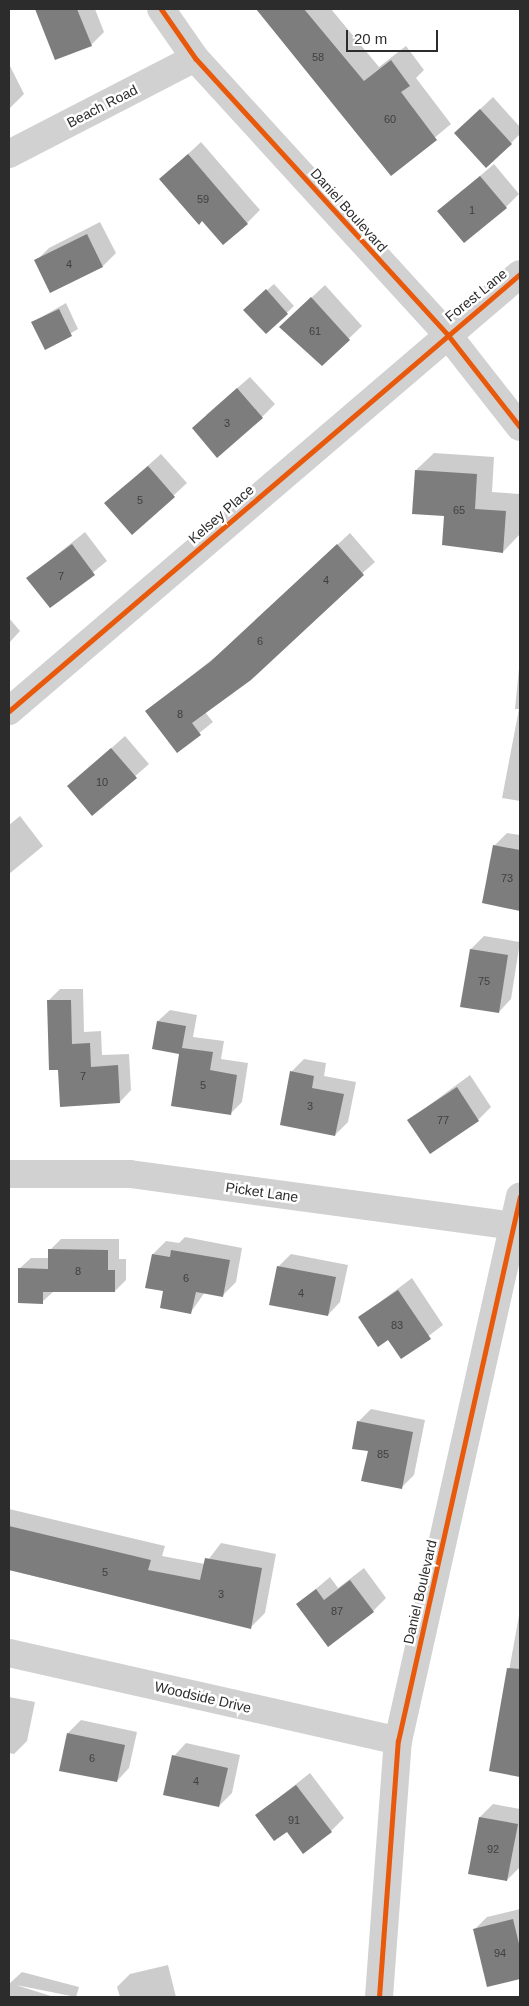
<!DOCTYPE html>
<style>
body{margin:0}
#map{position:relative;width:529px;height:2006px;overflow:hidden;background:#fff;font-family:Helvetica,sans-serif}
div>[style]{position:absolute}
.shadow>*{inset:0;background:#0003}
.building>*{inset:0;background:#7d7d7d}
.street>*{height:28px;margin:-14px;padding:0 14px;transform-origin:14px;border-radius:14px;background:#d1d1d1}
.cycleway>*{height:5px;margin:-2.5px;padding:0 2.5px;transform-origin:2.5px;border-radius:2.5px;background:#e8590c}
span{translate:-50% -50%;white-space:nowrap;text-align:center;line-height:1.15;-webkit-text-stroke:5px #fff;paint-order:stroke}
.number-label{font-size:11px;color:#404040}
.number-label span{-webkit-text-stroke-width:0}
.street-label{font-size:14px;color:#2c2c2c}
.frame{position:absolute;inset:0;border:10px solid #2c2c2c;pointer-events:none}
.scale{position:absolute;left:346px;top:30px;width:92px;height:22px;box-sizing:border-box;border:2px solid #2c2c2c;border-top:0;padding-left:6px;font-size:15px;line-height:18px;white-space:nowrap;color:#2c2c2c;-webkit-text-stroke:4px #fff;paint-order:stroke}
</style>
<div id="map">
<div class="shadow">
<i style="clip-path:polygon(36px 9px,95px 9px,104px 32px,91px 45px,56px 59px)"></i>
<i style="clip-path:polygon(258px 9px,331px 9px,379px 67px,406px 46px,424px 70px,416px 78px,451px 124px,391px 174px)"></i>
<i style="clip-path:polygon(9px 64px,24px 94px,9px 109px)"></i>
<i style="clip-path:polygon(493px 97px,520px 127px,520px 134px,511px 143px,455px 133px)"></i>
<i style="clip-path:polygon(201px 142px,260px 210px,247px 223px,202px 219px,161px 179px)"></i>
<i style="clip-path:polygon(494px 164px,519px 194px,506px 207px,439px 211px)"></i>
<i style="clip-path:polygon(100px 222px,116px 253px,103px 266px,51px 291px,36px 261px,49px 248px)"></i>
<i style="clip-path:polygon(274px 284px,294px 306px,266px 333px,251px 304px)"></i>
<i style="clip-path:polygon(325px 285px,362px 326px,322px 364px,280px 327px)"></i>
<i style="clip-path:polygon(66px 303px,78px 329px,46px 348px,33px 322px)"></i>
<i style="clip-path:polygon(250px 377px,275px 404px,262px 417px,206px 415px)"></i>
<i style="clip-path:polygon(434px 453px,494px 457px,492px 492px,520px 494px,520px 534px,503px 552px,445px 514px,416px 470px)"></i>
<i style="clip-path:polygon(161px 454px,187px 483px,133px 533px,106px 503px)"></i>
<i style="clip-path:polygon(85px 532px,107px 561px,50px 607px,28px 578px)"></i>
<i style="clip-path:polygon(350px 533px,375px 562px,205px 712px,213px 722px,177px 751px,147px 711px,224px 650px)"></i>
<i style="clip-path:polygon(9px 618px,20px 631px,9px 643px)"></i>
<i style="clip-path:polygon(520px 658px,520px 801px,502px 798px,519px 709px,515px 709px)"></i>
<i style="clip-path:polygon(125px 736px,149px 764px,92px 814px,69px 786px)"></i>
<i style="clip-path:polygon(20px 816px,43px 846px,9px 874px,9px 825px)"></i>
<i style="clip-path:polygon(507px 833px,520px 835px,520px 909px,483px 902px,494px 846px)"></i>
<i style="clip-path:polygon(484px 936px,520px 942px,511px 999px,499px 1012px,471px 949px)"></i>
<i style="clip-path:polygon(60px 989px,83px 989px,84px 1032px,101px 1031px,102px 1055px,129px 1054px,131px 1090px,120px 1102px,59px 1068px,48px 1001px)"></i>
<i style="clip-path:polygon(170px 1010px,197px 1015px,193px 1037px,224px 1041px,221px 1059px,248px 1063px,242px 1102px,230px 1114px,158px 1021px)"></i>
<i style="clip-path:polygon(304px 1059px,326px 1063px,324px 1076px,356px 1082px,348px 1122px,335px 1135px,291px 1072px)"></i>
<i style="clip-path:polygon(470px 1075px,491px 1107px,478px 1120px,409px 1120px)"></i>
<i style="clip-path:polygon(185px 1237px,242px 1248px,236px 1282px,223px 1295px,205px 1292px,191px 1312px,165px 1290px,147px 1287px,153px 1254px,166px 1241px,179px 1243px)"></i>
<i style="clip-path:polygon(61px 1239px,119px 1239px,119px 1259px,126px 1259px,126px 1280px,115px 1291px,54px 1291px,42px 1302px,19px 1269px,31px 1258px,50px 1258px,50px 1250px)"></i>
<i style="clip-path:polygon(291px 1254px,348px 1265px,340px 1302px,328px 1315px,278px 1267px)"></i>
<i style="clip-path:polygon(412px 1278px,443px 1325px,401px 1357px,389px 1338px,360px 1317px)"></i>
<i style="clip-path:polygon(371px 1409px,425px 1420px,414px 1475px,401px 1488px,369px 1450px,358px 1422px)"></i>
<i style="clip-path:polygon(9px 1509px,165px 1546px,162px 1556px,205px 1564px,221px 1543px,276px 1554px,265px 1613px,250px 1628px,9px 1570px)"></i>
<i style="clip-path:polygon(364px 1568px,386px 1598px,373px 1611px,298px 1604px,330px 1577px,338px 1588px)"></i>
<i style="clip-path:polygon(520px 1610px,520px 1775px,491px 1770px)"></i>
<i style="clip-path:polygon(9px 1697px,35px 1702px,27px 1741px,14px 1754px,9px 1753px)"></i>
<i style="clip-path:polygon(81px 1720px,137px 1732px,129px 1768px,117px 1781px,68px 1733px)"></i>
<i style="clip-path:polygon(186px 1743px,240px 1755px,232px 1793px,219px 1806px,174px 1756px)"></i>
<i style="clip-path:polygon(310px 1773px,344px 1818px,331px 1831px,287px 1830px,257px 1815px)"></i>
<i style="clip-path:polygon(493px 1804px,520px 1809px,520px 1867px,507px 1880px,480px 1817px)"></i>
<i style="clip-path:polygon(520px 1909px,520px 1977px,488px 1985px,474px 1930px,487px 1917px)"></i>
<i style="clip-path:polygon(168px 1965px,176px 1997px,120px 1997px,117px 1987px,130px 1974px)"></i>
<i style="clip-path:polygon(22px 1972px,79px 1987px,76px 1997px,16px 1985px,54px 1997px,9px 1997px,9px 1984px)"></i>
</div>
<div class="building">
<i style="clip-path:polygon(35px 9px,77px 9px,92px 46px,55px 60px)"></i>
<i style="clip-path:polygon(256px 9px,304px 9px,364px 81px,391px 60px,410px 86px,401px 92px,437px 140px,391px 176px)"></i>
<i style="clip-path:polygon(480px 109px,512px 144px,486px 168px,454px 133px)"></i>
<i style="clip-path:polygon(188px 154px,248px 224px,223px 245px,202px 221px,199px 225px,159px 179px)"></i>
<i style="clip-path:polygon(480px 176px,507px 208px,464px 243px,437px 211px)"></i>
<i style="clip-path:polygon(87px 234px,103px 267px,50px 293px,34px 260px)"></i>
<i style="clip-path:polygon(266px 289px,288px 314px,266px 334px,243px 310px)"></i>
<i style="clip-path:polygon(311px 297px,350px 340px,322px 366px,279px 327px)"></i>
<i style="clip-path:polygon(59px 309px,72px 336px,45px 350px,31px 322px)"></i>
<i style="clip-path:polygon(237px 388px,263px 418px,217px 458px,192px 428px)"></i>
<i style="clip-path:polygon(148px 466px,175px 497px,132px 535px,104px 503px)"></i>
<i style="clip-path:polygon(415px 470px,477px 474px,475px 509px,506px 511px,503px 553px,442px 545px,444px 516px,412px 514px)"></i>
<i style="clip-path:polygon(72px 544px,95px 575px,50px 608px,26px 578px)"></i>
<i style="clip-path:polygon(337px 544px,364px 575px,251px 680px,192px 723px,201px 735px,177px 753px,145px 711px,210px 662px)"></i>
<i style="clip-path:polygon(111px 748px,137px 778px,92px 816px,67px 786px)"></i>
<i style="clip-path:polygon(493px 845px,520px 850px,520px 911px,482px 903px)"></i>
<i style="clip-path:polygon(470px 949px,508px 955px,499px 1013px,460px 1007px)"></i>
<i style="clip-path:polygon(47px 1000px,71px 1000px,72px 1044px,90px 1043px,91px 1067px,118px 1065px,120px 1103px,60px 1107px,58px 1070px,49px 1070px)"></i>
<i style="clip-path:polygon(157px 1021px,186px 1026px,182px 1048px,213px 1052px,210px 1070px,237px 1075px,231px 1115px,171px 1106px,179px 1054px,152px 1049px)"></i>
<i style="clip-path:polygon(290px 1071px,314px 1076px,312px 1088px,344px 1094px,335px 1136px,280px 1125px)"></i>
<i style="clip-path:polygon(457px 1087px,479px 1121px,430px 1154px,407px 1120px)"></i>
<i style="clip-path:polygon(48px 1249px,108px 1250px,108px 1270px,115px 1270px,115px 1292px,43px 1292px,43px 1304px,18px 1303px,18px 1268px,48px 1269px)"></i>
<i style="clip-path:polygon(171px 1250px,230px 1260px,223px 1297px,196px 1292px,191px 1314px,160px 1308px,163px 1291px,145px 1288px,152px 1254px,170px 1257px)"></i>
<i style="clip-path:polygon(277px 1266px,336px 1277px,328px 1316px,269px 1305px)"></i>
<i style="clip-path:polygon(398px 1290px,431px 1339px,401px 1359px,388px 1340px,378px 1347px,358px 1317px)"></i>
<i style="clip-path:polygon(357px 1421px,413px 1432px,402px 1489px,361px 1481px,368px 1451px,352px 1449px)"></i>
<i style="clip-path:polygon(9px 1526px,151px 1560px,148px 1570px,200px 1580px,205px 1558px,262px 1568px,251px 1629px,9px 1570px)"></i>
<i style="clip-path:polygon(350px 1580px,374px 1612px,328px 1647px,296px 1604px,316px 1589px,324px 1600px)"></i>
<i style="clip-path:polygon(507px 1668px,520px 1669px,520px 1777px,489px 1771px)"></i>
<i style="clip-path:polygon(67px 1733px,125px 1745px,117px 1782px,59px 1771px)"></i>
<i style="clip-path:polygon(172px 1755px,228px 1768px,219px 1807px,163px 1795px)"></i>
<i style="clip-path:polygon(296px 1785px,332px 1832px,303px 1854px,287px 1832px,274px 1841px,255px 1815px)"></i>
<i style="clip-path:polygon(479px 1817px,518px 1824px,507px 1881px,468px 1874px)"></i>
<i style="clip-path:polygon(513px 1919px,520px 1948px,520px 1979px,487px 1987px,473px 1929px)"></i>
</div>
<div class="street">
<i style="left:161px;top:9px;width:60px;rotate:55.2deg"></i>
<i style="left:195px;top:58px;width:374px;rotate:47.6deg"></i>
<i style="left:447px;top:334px;width:118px;rotate:51.9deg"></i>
<i style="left:9px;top:154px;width:209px;rotate:-27.3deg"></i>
<i style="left:9px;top:711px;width:672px;rotate:-40.54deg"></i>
<i style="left:9px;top:1174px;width:121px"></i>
<i style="left:130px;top:1174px;width:387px;rotate:7.7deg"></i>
<i style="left:9px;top:1653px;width:399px;rotate:12.7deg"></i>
<i style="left:379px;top:1997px;width:257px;rotate:-85.8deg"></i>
<i style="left:398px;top:1741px;width:558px;rotate:-77.38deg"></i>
</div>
<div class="cycleway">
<i style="left:161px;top:9px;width:60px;rotate:55.2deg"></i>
<i style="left:195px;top:58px;width:374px;rotate:47.6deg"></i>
<i style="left:447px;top:334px;width:118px;rotate:51.9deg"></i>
<i style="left:9px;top:711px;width:672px;rotate:-40.54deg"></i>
<i style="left:379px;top:1997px;width:257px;rotate:-85.8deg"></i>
<i style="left:398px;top:1741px;width:558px;rotate:-77.38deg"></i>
</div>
<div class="number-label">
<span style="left:318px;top:57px">58</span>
<span style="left:390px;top:119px">60</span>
<span style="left:203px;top:199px">59</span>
<span style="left:472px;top:210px">1</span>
<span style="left:69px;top:264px">4</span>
<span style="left:315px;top:331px">61</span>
<span style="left:227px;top:423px">3</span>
<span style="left:140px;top:500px">5</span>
<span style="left:459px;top:510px">65</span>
<span style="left:61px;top:576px">7</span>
<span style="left:326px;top:580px">4</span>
<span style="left:260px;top:641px">6</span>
<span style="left:180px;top:714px">8</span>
<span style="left:102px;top:782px">10</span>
<span style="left:507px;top:878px">73</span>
<span style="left:484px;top:981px">75</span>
<span style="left:83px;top:1076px">7</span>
<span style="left:203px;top:1085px">5</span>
<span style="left:310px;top:1106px">3</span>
<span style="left:443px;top:1120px">77</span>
<span style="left:78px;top:1271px">8</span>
<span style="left:186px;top:1278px">6</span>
<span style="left:301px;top:1293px">4</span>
<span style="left:397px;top:1325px">83</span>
<span style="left:383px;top:1454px">85</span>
<span style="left:105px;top:1572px">5</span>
<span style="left:221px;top:1594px">3</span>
<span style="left:337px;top:1611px">87</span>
<span style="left:92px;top:1758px">6</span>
<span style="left:196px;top:1781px">4</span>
<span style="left:294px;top:1820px">91</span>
<span style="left:493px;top:1849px">92</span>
<span style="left:500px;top:1953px">94</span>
</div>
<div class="street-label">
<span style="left:102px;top:106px;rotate:-27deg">Beach Road</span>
<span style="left:349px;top:210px;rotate:48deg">Daniel Boulevard</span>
<span style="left:476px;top:295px;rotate:-39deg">Forest Lane</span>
<span style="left:221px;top:514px;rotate:-41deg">Kelsey Place</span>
<span style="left:262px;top:1192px;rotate:8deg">Picket Lane</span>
<span style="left:420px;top:1592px;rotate:-77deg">Daniel Boulevard</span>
<span style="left:203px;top:1697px;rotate:13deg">Woodside Drive</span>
</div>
<div class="frame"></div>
<div class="scale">20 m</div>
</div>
